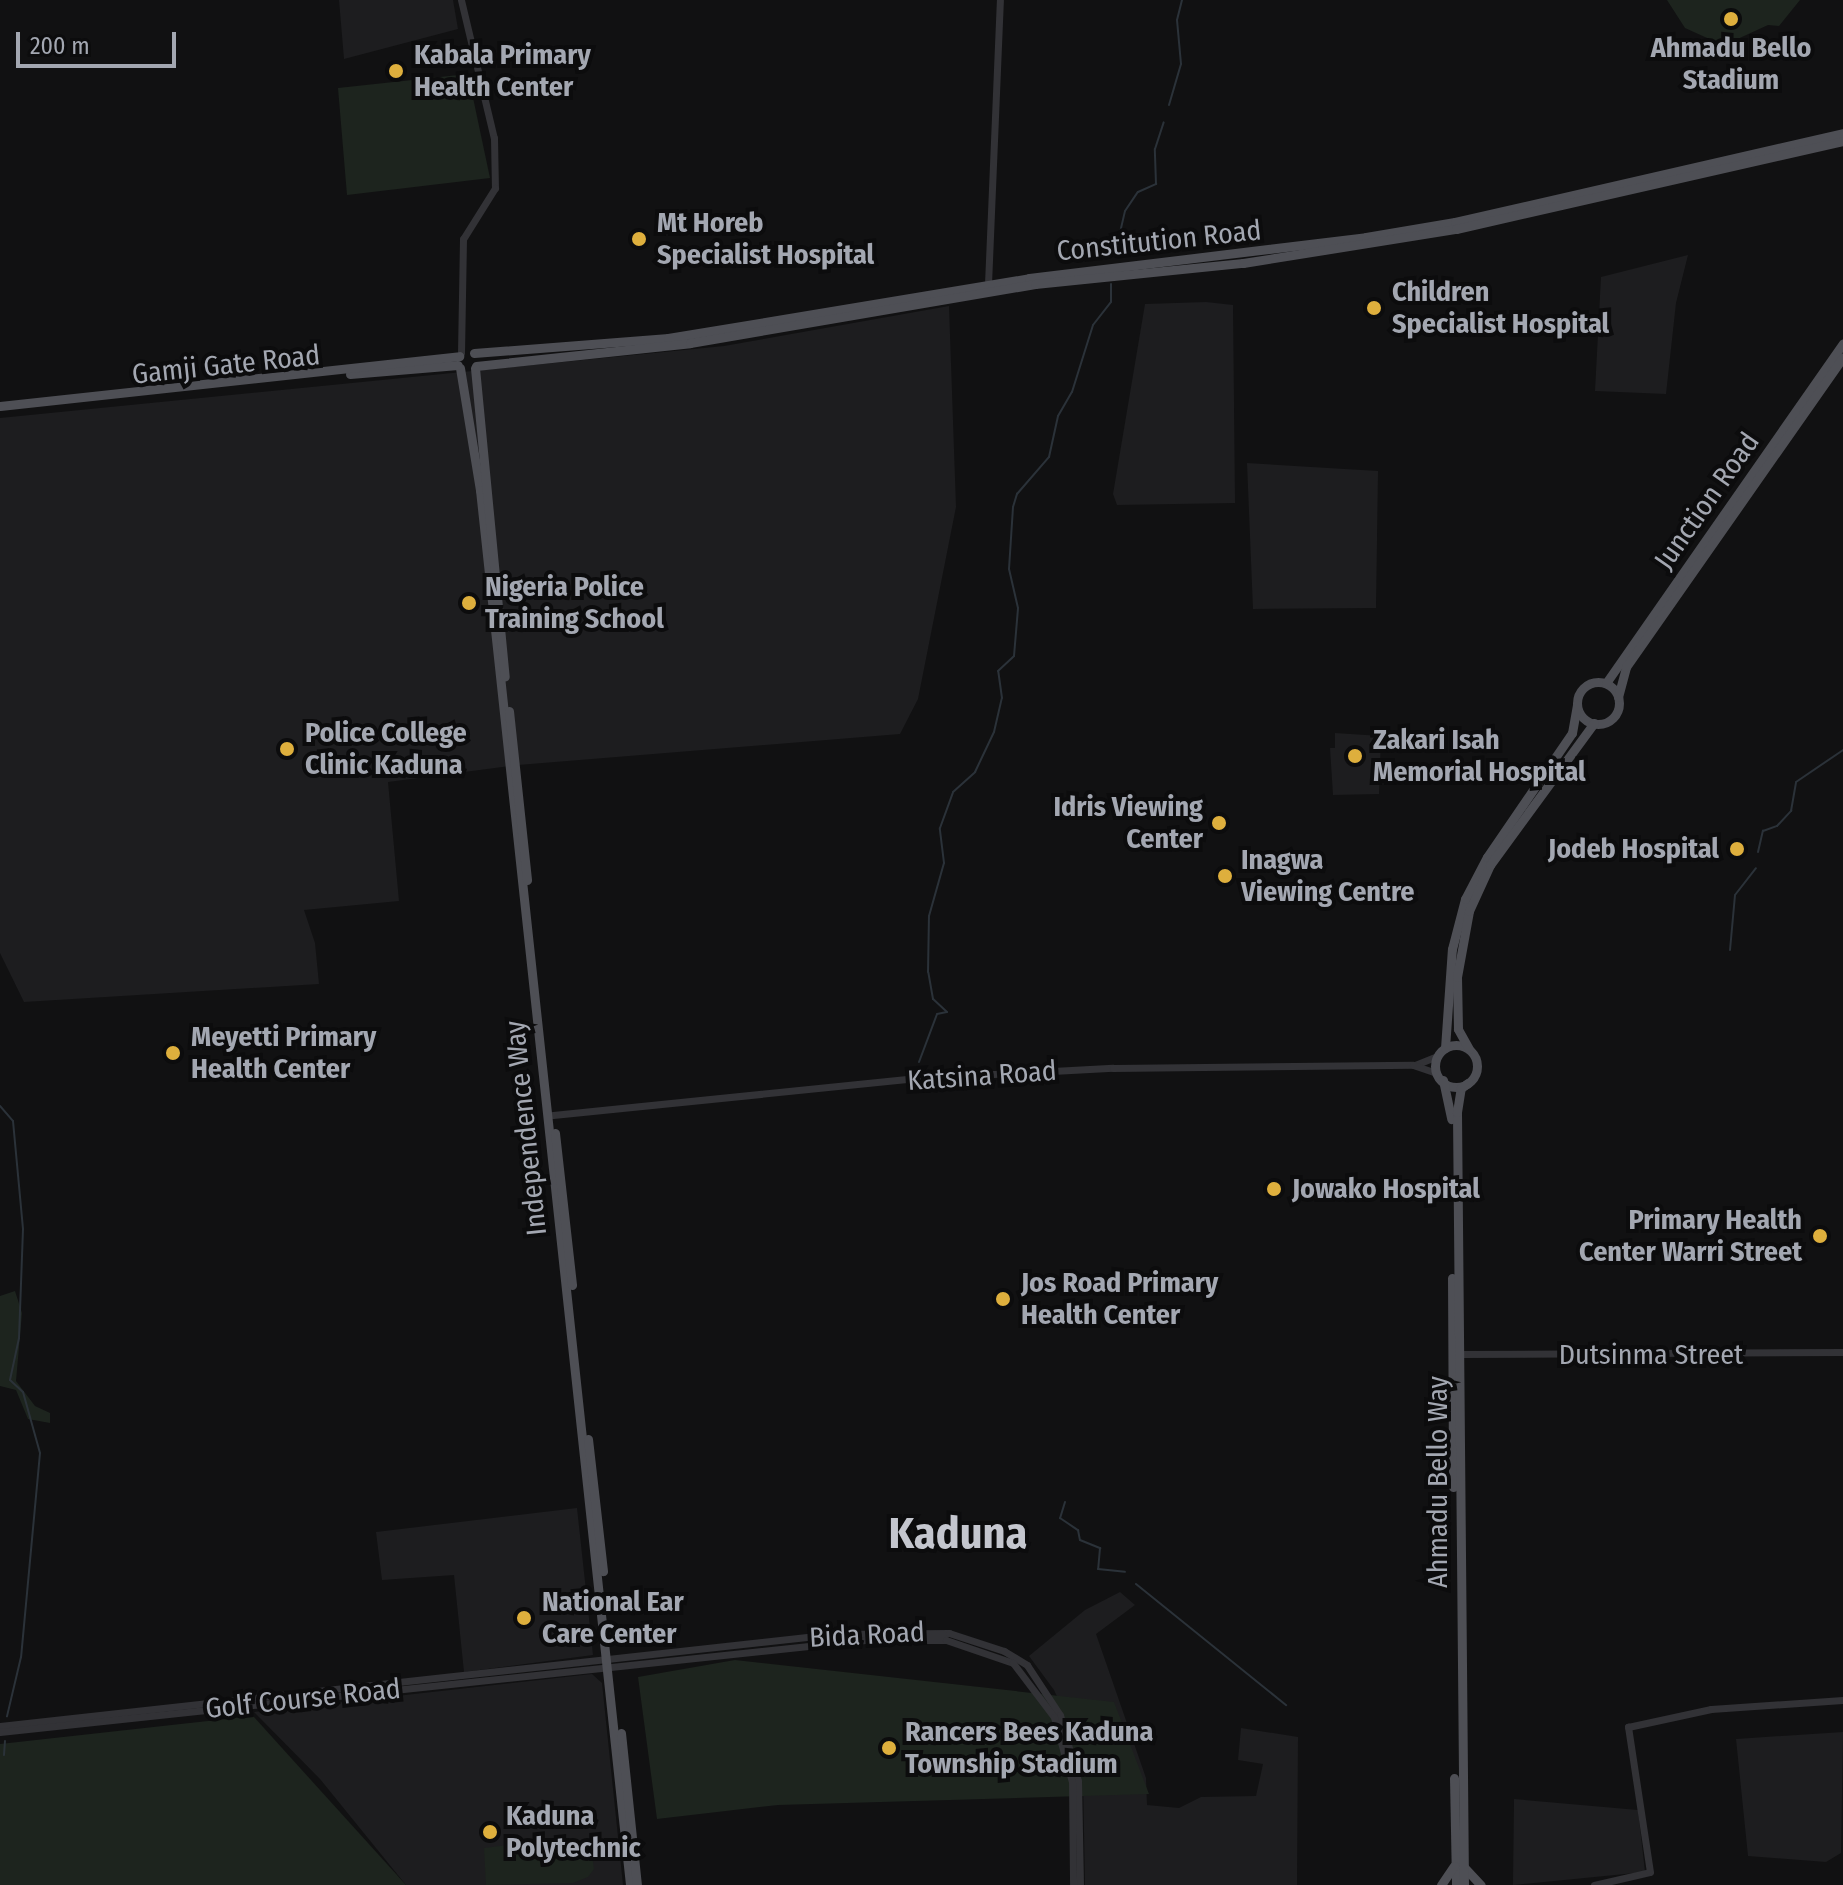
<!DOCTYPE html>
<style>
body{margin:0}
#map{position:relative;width:1843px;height:1885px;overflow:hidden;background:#111112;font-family:"Fira Sans Condensed",sans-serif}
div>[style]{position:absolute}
.built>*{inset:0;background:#1d1d1f}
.green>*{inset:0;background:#1d241e}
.stream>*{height:2px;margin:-1px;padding:0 1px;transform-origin:1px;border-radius:1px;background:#2b3239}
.minor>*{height:7px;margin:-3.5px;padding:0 3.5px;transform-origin:3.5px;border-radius:3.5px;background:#323236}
.major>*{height:9px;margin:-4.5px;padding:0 4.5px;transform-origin:4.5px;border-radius:4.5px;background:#4e4f55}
.major>.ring{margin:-4.5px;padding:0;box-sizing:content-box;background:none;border:9px solid #4e4f55;border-radius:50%}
.dots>*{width:22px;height:22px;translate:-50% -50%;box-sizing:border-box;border:4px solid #0c0c0d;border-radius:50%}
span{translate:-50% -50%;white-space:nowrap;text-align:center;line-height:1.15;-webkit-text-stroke:8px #0c0c0d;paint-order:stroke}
.poi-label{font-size:28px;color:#a3a7b1;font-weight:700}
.left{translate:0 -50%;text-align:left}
.right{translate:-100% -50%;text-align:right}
.street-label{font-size:28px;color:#a3a7b1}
.town-label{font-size:44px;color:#c4c6ce;font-weight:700}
.scale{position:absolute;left:16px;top:32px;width:160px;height:36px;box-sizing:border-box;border:4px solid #a3a7b1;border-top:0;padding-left:10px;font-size:24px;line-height:28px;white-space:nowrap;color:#a3a7b1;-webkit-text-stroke:6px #0c0c0d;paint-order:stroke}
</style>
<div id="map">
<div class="built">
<i style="clip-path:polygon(339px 0,453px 0,458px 29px,344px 59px)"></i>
<i style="clip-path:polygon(1688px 255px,1676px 303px,1666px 394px,1595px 391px,1601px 277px)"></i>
<i style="clip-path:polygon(1206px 302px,1233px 305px,1235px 503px,1117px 505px,1113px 494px,1145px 304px)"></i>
<i style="clip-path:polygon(949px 306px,956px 507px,918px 699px,900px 734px,518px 765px,388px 782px,399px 901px,304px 910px,315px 943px,319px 984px,24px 1002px,0 953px,0 418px,724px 346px)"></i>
<i style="clip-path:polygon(1247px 463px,1378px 471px,1376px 608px,1253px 609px)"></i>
<i style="clip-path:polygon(1335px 733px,1381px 736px,1379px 794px,1333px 795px,1330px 748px,1335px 748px)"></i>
<i style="clip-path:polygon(577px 1508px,593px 1655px,464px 1672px,454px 1575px,382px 1580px,376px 1532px)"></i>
<i style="clip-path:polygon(1120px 1592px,1135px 1605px,1096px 1634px,1146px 1778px,1147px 1805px,1179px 1808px,1201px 1797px,1256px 1796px,1263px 1764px,1238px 1760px,1241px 1728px,1298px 1737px,1297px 1885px,1085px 1885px,1083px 1776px,1076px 1738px,1054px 1690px,1029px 1656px,1085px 1610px)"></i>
<i style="clip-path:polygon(592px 1674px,602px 1683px,623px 1885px,406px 1885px,320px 1779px,254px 1712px)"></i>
<i style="clip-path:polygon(1843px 1732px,1841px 1853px,1826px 1862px,1748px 1856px,1736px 1739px)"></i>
<i style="clip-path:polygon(1514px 1799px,1638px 1810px,1645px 1872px,1513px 1885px)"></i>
</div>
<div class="green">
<i style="clip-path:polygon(1667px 0,1800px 0,1779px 26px,1768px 25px,1731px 42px,1716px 42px,1685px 28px)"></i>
<i style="clip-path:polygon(468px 74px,490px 178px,347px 195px,338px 88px)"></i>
<i style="clip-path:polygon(15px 1291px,22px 1313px,16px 1381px,35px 1406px,50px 1413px,50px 1423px,28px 1419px,16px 1390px,0 1386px,0 1296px)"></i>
<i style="clip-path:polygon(735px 1660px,1114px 1702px,1149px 1794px,778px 1805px,657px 1819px,638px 1677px)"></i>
<i style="clip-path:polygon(253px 1716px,406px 1885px,0 1885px,0 1744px)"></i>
<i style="clip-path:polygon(567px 1838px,591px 1847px,594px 1869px,588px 1877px,573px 1883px,486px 1885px,484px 1848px)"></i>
</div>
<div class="stream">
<i style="left:1169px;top:105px;width:43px;rotate:-73.7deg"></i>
<i style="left:1181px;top:64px;width:44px;rotate:-95.2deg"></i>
<i style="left:1177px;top:20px;width:21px;rotate:-76deg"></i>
<i style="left:1115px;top:254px;width:44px;rotate:-76.9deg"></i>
<i style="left:1125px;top:211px;width:23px;rotate:-56deg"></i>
<i style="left:1138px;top:192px;width:20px;rotate:-24deg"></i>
<i style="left:1156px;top:184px;width:35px;rotate:-92deg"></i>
<i style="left:1155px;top:149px;width:28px;rotate:-72deg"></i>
<i style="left:1758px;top:852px;width:22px;rotate:-77deg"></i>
<i style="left:1763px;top:831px;width:15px;rotate:-20deg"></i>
<i style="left:1777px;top:826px;width:21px;rotate:-47deg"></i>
<i style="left:1791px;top:811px;width:29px;rotate:-80deg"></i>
<i style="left:1796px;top:782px;width:57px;rotate:-34.2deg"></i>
<i style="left:1730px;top:950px;width:55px;rotate:-84.8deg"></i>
<i style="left:1735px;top:895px;width:34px;rotate:-52deg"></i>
<i style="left:919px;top:1062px;width:51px;rotate:-69.4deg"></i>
<i style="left:937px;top:1014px;width:10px;rotate:-11deg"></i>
<i style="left:947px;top:1012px;width:19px;rotate:-137deg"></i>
<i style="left:933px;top:999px;width:27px;rotate:-100deg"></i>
<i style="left:928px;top:972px;width:56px;rotate:-89deg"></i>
<i style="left:929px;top:916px;width:55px;rotate:-74.2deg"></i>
<i style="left:944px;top:863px;width:35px;rotate:-97deg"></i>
<i style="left:940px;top:828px;width:38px;rotate:-70deg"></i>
<i style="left:953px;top:792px;width:30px;rotate:-42deg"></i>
<i style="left:975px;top:772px;width:44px;rotate:-64.6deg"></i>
<i style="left:994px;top:732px;width:35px;rotate:-77deg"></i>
<i style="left:1002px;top:698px;width:27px;rotate:-98deg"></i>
<i style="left:998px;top:671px;width:22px;rotate:-43deg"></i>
<i style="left:1014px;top:656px;width:48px;rotate:-85.2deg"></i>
<i style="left:1018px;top:608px;width:40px;rotate:-103deg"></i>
<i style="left:1009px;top:569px;width:62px;rotate:-86.3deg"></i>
<i style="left:1013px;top:507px;width:14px;rotate:-73deg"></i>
<i style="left:1017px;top:494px;width:49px;rotate:-49.1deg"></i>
<i style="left:1049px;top:457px;width:42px;rotate:-77.6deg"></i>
<i style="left:1058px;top:416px;width:28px;rotate:-60deg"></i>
<i style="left:1072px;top:392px;width:70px;rotate:-72.6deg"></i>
<i style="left:1093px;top:325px;width:29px;rotate:-52deg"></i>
<i style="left:1111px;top:302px;width:18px;rotate:-90deg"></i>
<i style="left:0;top:1106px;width:20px;rotate:49deg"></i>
<i style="left:13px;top:1121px;width:108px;rotate:84.7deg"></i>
<i style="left:23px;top:1229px;width:109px;rotate:92.1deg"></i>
<i style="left:19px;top:1338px;width:43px;rotate:102.1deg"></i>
<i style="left:10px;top:1380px;width:18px;rotate:43deg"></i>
<i style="left:23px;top:1392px;width:63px;rotate:74.4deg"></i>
<i style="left:40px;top:1453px;width:205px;rotate:95.3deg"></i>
<i style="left:21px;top:1657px;width:61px;rotate:103.3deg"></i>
<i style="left:1065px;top:1502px;width:17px;rotate:107deg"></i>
<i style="left:1060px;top:1518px;width:22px;rotate:34deg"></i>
<i style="left:1078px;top:1530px;width:10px;rotate:79deg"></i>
<i style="left:1080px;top:1540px;width:22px;rotate:22deg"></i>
<i style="left:1100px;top:1548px;width:21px;rotate:95deg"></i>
<i style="left:1098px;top:1569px;width:27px;rotate:6deg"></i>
<i style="left:1136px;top:1584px;width:193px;rotate:38.9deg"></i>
<i style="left:4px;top:1755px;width:14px;rotate:-86deg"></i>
</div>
<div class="minor">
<i style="left:461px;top:0;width:142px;rotate:76.6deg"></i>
<i style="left:494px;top:138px;width:50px;rotate:88.9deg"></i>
<i style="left:495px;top:188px;width:60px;rotate:122.1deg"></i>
<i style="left:463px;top:239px;width:114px;rotate:91deg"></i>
<i style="left:988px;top:284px;width:284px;rotate:-87.6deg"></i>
<i style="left:1415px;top:1065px;width:24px;rotate:-22deg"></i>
<i style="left:553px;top:1115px;width:368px;rotate:-5.8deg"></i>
<i style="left:919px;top:1078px;width:194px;rotate:-3deg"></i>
<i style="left:1113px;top:1068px;width:300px;rotate:-0.6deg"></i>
<i style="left:1413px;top:1065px;width:24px;rotate:19deg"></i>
<i style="left:1460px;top:1354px;width:383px;rotate:-0.3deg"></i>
<i style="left:0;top:1726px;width:839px;rotate:-6.29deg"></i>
<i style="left:834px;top:1634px;width:115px;rotate:-0.5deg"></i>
<i style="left:949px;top:1633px;width:58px;rotate:18.1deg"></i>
<i style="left:1004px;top:1651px;width:27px;rotate:31deg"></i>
<i style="left:1027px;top:1665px;width:60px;rotate:56.6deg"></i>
<i style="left:1060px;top:1715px;width:68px;rotate:74.7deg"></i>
<i style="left:1078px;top:1781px;width:104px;rotate:88.9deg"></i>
<i style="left:0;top:1732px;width:870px;rotate:-6.07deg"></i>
<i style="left:865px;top:1640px;width:81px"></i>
<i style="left:946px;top:1640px;width:71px;rotate:18.9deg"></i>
<i style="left:1013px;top:1663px;width:68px;rotate:52.8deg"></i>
<i style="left:1054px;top:1717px;width:67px;rotate:74.5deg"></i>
<i style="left:1072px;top:1782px;width:103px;rotate:89.4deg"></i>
<i style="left:1594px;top:1885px;width:57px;rotate:-13.1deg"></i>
<i style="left:1650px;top:1872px;width:147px;rotate:-98.6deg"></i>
<i style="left:1628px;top:1727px;width:85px;rotate:-12.2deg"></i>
<i style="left:1711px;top:1709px;width:132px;rotate:-3.9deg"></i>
</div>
<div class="major">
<i style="left:474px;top:353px;width:195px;rotate:-4.4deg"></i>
<i style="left:668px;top:338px;width:366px;rotate:-9.4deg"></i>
<i style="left:1029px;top:278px;width:339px;rotate:-6.9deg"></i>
<i style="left:1366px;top:237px;width:90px;rotate:-9.6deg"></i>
<i style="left:1455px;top:222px;width:398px;rotate:-12.9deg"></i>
<i style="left:476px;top:366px;width:215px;rotate:-6.1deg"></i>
<i style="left:690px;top:343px;width:350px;rotate:-9.7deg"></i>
<i style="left:1035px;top:284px;width:209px;rotate:-5.8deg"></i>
<i style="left:1243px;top:263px;width:216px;rotate:-9.1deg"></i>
<i style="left:1456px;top:229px;width:397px;rotate:-12.8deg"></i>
<i style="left:460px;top:368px;width:124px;rotate:80.7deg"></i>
<i style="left:480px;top:490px;width:1403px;rotate:83.86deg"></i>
<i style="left:475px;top:368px;width:310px;rotate:84.5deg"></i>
<i style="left:350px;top:374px;width:108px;rotate:-4.8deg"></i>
<i style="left:0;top:406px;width:462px;rotate:-6.2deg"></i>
<i class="ring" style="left:1577px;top:682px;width:33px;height:33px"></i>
<i style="left:1606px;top:683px;width:414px;rotate:-55.1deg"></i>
<i style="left:1618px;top:697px;width:31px;rotate:-75deg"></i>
<i style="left:1626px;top:667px;width:378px;rotate:-55deg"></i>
<i style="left:509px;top:711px;width:170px;rotate:83.9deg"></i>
<i class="ring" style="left:1435px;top:1045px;width:33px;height:33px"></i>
<i style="left:1445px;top:1048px;width:99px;rotate:-86deg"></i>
<i style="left:1452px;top:949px;width:52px;rotate:-75.4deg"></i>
<i style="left:1465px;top:899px;width:47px;rotate:-62.4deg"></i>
<i style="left:1487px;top:857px;width:150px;rotate:-55.6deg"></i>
<i style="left:1572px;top:733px;width:29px;rotate:-80deg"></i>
<i style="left:1469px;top:1049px;width:23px;rotate:-119deg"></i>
<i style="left:1458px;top:1029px;width:52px;rotate:-91.1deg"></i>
<i style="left:1457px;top:977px;width:67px;rotate:-79.7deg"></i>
<i style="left:1469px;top:911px;width:51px;rotate:-65.5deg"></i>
<i style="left:1490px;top:865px;width:176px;rotate:-53.8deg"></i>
<i style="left:1443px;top:1080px;width:40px;rotate:78deg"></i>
<i style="left:555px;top:1133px;width:153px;rotate:83.6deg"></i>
<i style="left:1452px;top:1278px;width:209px;rotate:89.7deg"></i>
<i style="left:588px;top:1439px;width:133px;rotate:83.5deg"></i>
<i style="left:621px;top:1733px;width:153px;rotate:84deg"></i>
<i style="left:1454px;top:1778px;width:107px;rotate:88.9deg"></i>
<i style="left:1463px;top:1866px;width:26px;rotate:47deg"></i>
<i style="left:1441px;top:1885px;width:23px;rotate:-56deg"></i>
<i style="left:1464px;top:1885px;width:773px;rotate:-90.52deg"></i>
<i style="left:1457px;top:1112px;width:24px;rotate:-81deg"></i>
<i style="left:1461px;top:1088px;width:9px;rotate:-36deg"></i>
</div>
<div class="dots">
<i style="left:1731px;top:19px;background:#deaf3d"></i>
<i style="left:396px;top:71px;background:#deaf3d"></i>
<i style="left:639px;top:239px;background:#deaf3d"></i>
<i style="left:1374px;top:308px;background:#deaf3d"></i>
<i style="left:469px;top:603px;background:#deaf3d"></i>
<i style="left:287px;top:749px;background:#deaf3d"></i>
<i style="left:1355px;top:756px;background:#deaf3d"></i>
<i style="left:1219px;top:823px;background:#deaf3d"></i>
<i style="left:1737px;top:849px;background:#deaf3d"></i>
<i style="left:1225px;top:876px;background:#deaf3d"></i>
<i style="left:173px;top:1053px;background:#deaf3d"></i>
<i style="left:1274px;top:1189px;background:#deaf3d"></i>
<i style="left:1820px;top:1236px;background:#deaf3d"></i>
<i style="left:1003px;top:1299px;background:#deaf3d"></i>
<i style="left:524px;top:1618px;background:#deaf3d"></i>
<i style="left:889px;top:1748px;background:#deaf3d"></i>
<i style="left:490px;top:1832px;background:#deaf3d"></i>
</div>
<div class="poi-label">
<span style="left:1731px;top:64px">Ahmadu Bello<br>Stadium</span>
<span class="left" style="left:414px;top:71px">Kabala Primary<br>Health Center</span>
<span class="left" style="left:657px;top:239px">Mt Horeb<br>Specialist Hospital</span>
<span class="left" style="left:1392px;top:308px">Children<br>Specialist Hospital</span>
<span class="left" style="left:485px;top:603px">Nigeria Police<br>Training School</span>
<span class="left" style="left:305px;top:749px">Police College<br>Clinic Kaduna</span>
<span class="left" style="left:1373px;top:756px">Zakari Isah<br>Memorial Hospital</span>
<span class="right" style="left:1203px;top:823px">Idris Viewing<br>Center</span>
<span class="right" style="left:1719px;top:849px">Jodeb Hospital</span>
<span class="left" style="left:1241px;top:876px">Inagwa<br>Viewing Centre</span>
<span class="left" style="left:191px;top:1053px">Meyetti Primary<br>Health Center</span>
<span class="left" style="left:1292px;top:1189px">Jowako Hospital</span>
<span class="right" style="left:1802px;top:1236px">Primary Health<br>Center Warri Street</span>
<span class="left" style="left:1021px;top:1299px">Jos Road Primary<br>Health Center</span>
<span class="left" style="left:542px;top:1618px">National Ear<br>Care Center</span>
<span class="left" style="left:905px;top:1748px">Rancers Bees Kaduna<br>Township Stadium</span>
<span class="left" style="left:506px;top:1832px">Kaduna<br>Polytechnic</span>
</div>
<div class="street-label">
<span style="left:1159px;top:241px;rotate:-6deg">Constitution Road</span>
<span style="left:226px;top:365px;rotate:-6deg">Gamji Gate Road</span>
<span style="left:1707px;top:501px;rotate:-55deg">Junction Road</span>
<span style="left:982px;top:1076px;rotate:-4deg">Katsina Road</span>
<span style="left:526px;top:1128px;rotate:-96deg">Independence Way</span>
<span style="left:1651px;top:1355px">Dutsinma Street</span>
<span style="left:1438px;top:1482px;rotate:-90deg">Ahmadu Bello Way</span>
<span style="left:867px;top:1635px;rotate:-3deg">Bida Road</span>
<span style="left:303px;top:1699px;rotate:-6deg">Golf Course Road</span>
</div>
<div class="town-label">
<span style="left:958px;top:1534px">Kaduna</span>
</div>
<div class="scale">200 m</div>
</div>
